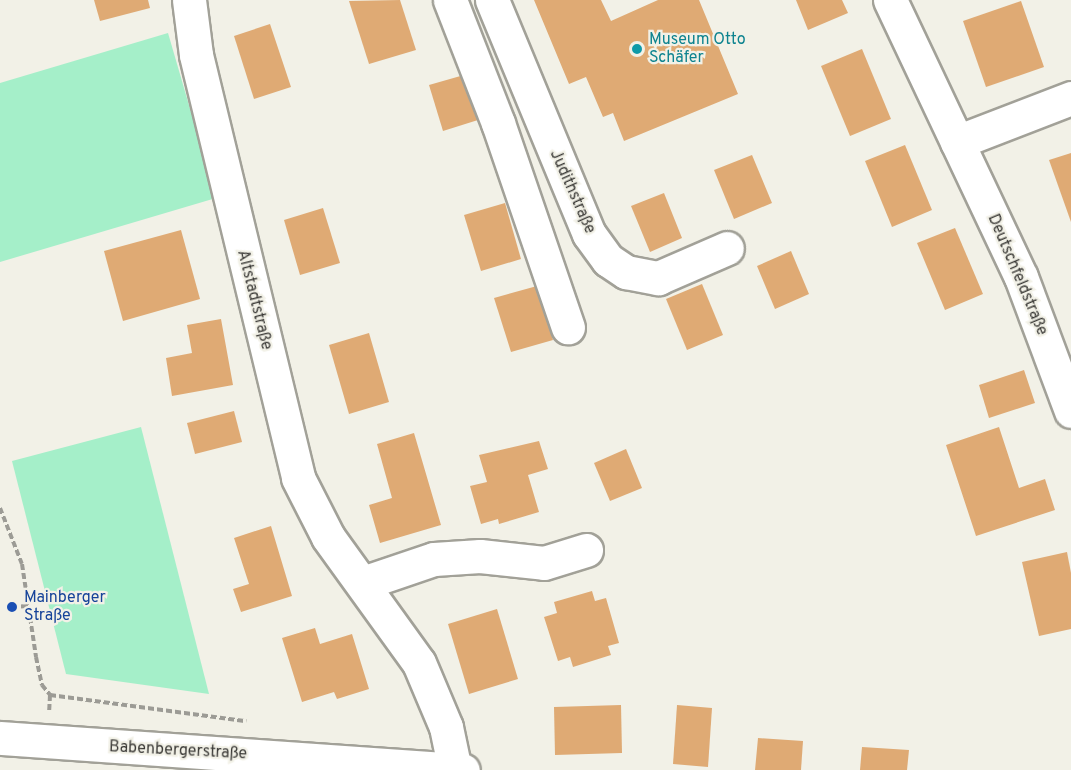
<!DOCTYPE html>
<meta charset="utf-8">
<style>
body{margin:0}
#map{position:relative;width:1071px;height:770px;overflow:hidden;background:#f2f1e7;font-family:Overpass,sans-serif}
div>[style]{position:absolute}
.green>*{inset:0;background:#a5efc9}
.building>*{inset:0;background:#dfaa74}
.path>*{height:4px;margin-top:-2px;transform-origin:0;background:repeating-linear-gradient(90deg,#9c9b95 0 6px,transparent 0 9px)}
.roads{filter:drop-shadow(2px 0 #a2a198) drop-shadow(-2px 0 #a2a198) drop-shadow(0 2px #a2a198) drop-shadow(0 -2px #a2a198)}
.minor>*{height:33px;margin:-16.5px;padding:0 16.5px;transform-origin:16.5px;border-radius:16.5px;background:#fff}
.dots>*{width:16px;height:16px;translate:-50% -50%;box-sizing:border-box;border:3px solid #f2f1e7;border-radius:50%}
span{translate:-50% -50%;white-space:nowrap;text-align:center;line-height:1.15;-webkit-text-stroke:4.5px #f2f1e7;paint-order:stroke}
.culture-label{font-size:16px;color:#0d838f}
.left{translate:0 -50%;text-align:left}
.street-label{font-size:16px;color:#3a3936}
.transit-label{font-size:16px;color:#164399}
</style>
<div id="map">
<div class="green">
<i style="clip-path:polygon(168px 33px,216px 198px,0 262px,0 83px)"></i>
<i style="clip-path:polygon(141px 427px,209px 694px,66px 674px,12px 461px)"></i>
</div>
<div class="building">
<i style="clip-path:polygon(94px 0,148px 0,150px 8px,100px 21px)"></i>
<i style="clip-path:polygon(400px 0,416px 50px,369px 64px,349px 1px)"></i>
<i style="clip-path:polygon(534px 0,601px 0,611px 21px,658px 0,699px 0,738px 94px,624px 141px,613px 113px,603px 117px,586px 77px,569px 84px)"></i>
<i style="clip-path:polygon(796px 0,842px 0,848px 13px,808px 30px)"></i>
<i style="clip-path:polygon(1021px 1px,1044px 67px,986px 87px,963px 21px)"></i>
<i style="clip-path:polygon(270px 24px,291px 87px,254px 99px,234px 36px)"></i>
<i style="clip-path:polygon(862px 49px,891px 119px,850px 136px,821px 66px)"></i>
<i style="clip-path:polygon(464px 75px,478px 120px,443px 131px,429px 85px)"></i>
<i style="clip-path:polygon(905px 145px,932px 210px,892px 227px,865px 161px)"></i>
<i style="clip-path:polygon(1071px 153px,1071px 222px,1049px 160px)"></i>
<i style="clip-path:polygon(752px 155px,772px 203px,734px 219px,714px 170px)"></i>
<i style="clip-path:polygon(664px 193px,682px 238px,650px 252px,631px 206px)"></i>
<i style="clip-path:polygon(505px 203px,521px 259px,481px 271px,464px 215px)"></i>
<i style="clip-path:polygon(323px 208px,340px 263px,300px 275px,284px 220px)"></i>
<i style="clip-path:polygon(955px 228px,983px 294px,945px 310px,917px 243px)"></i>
<i style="clip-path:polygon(181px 230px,200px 299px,123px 321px,104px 251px)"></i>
<i style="clip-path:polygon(791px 251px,809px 294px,775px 309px,757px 266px)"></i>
<i style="clip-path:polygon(702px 284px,723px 335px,687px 350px,666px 299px)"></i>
<i style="clip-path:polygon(537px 286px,553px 340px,511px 352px,494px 298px)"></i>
<i style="clip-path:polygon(221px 319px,233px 385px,172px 396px,166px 358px,192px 353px,187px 325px)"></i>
<i style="clip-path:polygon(369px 333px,389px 402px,349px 414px,329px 345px)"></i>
<i style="clip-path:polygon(1024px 370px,1035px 403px,989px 418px,979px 385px)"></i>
<i style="clip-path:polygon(234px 411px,242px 442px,195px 454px,187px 423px)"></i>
<i style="clip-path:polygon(999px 427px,1019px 488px,1045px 479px,1055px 510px,976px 536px,946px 445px)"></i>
<i style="clip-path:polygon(414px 433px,441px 525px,380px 543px,369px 505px,392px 498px,377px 444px)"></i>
<i style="clip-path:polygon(539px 441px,548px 469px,528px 475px,539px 512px,499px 524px,498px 519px,481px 524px,470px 486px,487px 482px,479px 455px)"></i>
<i style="clip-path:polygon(626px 449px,642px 488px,610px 501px,594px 463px)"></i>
<i style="clip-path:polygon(271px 526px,292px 596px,241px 612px,233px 589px,249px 584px,234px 538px)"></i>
<i style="clip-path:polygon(1067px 552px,1071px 573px,1071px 629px,1039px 636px,1022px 562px)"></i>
<i style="clip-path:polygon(592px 591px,595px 601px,606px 598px,619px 643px,608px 646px,611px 655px,573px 667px,570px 657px,558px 661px,544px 617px,557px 613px,554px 602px)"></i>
<i style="clip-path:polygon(497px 609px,518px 679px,469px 694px,448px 624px)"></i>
<i style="clip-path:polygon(315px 628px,320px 644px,352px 634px,369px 689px,337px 699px,334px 692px,302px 702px,282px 638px)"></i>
<i style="clip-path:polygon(621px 705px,622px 753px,555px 755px,554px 707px)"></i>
<i style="clip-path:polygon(677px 705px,712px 708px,708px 767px,673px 764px)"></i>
<i style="clip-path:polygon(758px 738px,803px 741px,801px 770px,755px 770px)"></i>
<i style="clip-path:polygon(862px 747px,909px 750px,907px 770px,860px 770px)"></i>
</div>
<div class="path">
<i style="left:0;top:508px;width:60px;rotate:68.6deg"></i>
<i style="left:22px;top:564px;width:94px;rotate:81.4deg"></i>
<i style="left:36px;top:657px;width:29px;rotate:78deg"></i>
<i style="left:42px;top:685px;width:13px;rotate:51deg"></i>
<i style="left:50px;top:695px;width:18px;rotate:93deg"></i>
<i style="left:12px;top:607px;width:16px;rotate:-4deg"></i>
<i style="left:50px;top:695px;width:198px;rotate:7.6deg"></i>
</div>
<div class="roads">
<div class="minor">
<i style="left:189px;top:0;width:55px;rotate:82.7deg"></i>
<i style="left:196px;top:55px;width:435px;rotate:76.4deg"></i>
<i style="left:298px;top:478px;width:66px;rotate:63deg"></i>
<i style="left:328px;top:537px;width:155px;rotate:54.2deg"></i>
<i style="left:419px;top:663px;width:69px;rotate:67.1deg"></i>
<i style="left:446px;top:727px;width:44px;rotate:78.2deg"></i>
<i style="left:450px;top:0;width:132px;rotate:68.7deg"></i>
<i style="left:498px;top:123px;width:216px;rotate:71.1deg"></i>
<i style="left:492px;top:0;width:253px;rotate:67.5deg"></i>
<i style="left:589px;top:234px;width:32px;rotate:54deg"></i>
<i style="left:608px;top:260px;width:22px;rotate:34deg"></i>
<i style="left:626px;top:272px;width:33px;rotate:11deg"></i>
<i style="left:658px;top:278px;width:75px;rotate:-23.5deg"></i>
<i style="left:890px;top:0;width:306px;rotate:64.7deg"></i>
<i style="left:1021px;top:277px;width:143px;rotate:69.5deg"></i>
<i style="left:957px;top:142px;width:122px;rotate:-21.1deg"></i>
<i style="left:363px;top:583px;width:75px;rotate:-18.7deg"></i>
<i style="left:434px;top:559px;width:46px;rotate:-3.7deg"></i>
<i style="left:480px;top:556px;width:64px;rotate:6.2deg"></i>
<i style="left:544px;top:563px;width:44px;rotate:-17.2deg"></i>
<i style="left:0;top:738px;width:464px;rotate:4deg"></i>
</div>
</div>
<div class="dots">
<i style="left:637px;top:49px;background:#0f9aa8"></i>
<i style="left:12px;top:607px;background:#1a4fb4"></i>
</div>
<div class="culture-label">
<span class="left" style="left:649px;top:49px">Museum Otto<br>Schäfer</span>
</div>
<div class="street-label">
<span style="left:572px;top:192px;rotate:66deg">Judithstraße</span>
<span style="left:1017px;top:275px;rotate:67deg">Deutschfeldstraße</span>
<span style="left:254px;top:300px;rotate:76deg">Altstadtstraße</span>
<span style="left:178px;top:751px;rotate:3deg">Babenbergerstraße</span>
</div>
<div class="transit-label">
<span class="left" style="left:24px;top:607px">Mainberger<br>Straße</span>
</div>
</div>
